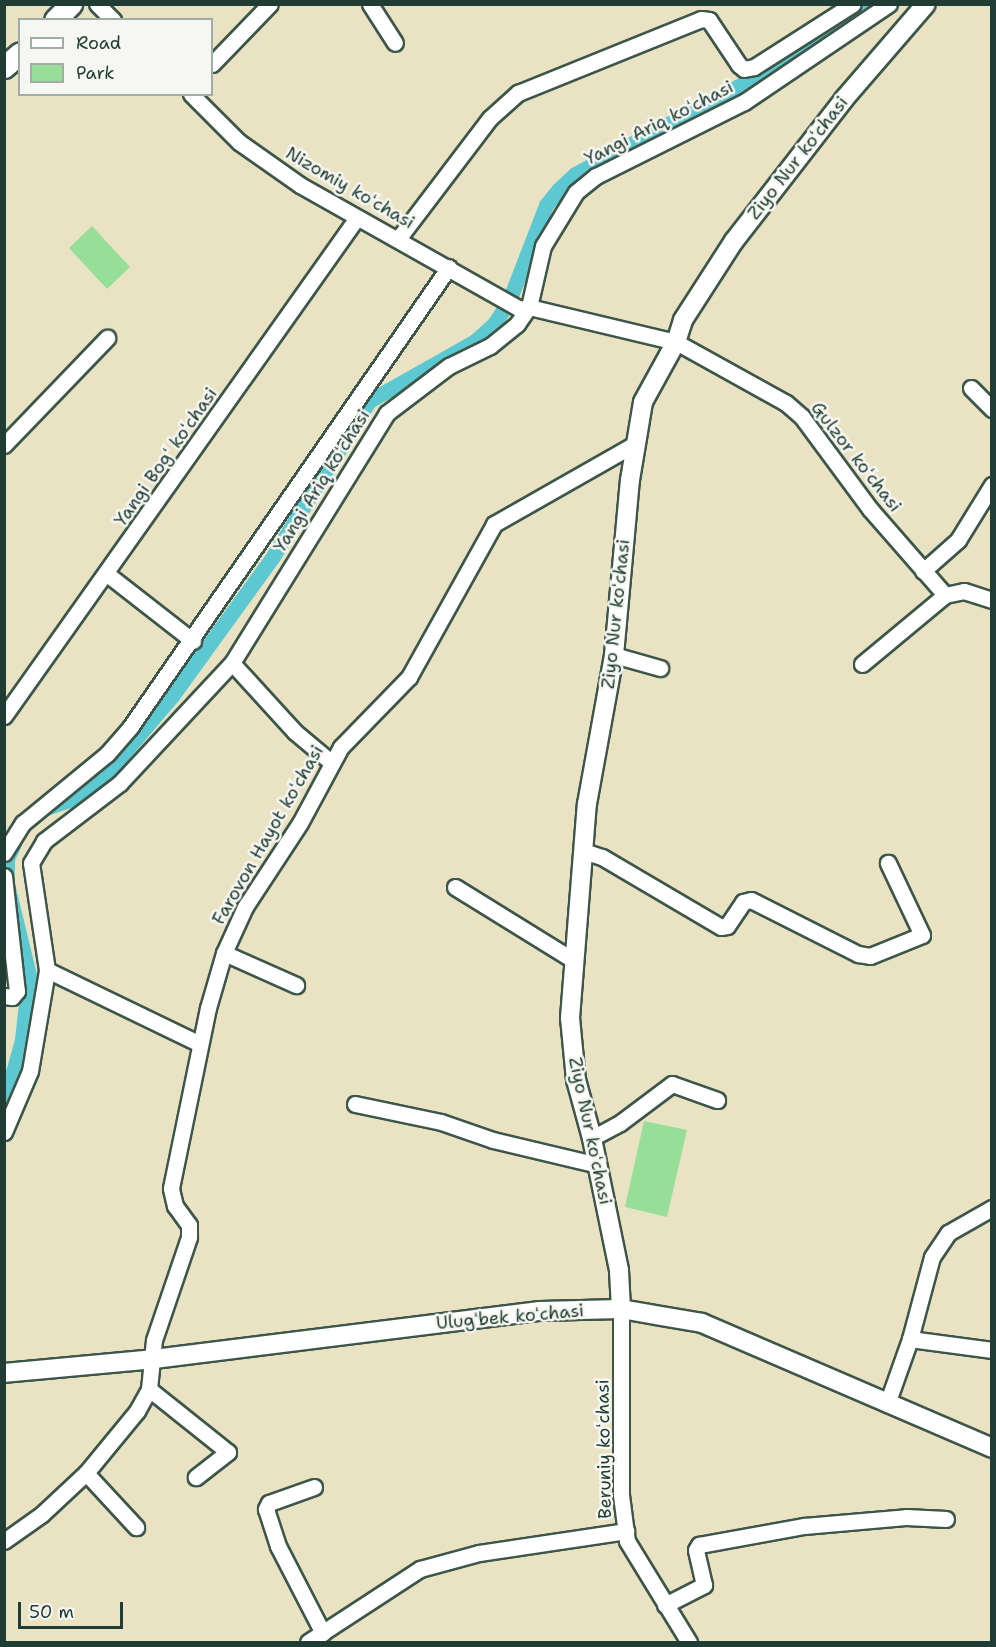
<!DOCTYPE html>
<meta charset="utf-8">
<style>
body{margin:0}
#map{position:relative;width:996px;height:1647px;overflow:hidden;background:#e9e3c3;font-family:"Shantell Sans",sans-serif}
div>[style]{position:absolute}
.green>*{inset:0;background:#97df99}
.canal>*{height:15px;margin:-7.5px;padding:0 7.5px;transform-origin:7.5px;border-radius:7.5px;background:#5cc8d2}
.roads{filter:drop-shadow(2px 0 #3d5649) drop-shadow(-2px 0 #3d5649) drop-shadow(0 2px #3d5649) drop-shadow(0 -2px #3d5649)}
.minor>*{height:15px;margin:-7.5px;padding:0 7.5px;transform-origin:7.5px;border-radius:7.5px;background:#fff}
.tertiary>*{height:18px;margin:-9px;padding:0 9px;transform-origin:9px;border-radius:9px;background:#fff}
.secondary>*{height:21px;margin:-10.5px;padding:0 10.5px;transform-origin:10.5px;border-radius:10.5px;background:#fff}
span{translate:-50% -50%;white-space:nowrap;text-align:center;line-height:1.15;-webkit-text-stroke:5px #f6f6f2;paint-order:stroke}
.street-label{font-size:18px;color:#1f3d34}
.frame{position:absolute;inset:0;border:6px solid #1f3d34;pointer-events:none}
.legend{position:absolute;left:18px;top:18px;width:195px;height:78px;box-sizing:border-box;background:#f6f6f2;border:2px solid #a0aca6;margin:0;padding:8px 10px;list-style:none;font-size:18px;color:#1f3d34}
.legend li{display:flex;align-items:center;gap:12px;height:30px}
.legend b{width:30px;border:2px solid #a0aca6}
.scale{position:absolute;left:18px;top:1602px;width:105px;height:27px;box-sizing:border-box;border:3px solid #1f3d34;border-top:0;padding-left:8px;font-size:18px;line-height:21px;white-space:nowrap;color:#1f3d34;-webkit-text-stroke:4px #f6f6f2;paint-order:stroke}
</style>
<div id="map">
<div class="green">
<i style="clip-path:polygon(92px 226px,130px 267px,107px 289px,69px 248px)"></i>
<i style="clip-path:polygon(644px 1121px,687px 1130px,667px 1217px,625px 1207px)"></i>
</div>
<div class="canal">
<i style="left:43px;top:809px;width:39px;rotate:-19deg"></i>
<i style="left:80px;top:796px;width:24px;rotate:-36deg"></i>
<i style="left:99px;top:782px;width:113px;rotate:-49.7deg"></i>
<i style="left:172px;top:696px;width:170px;rotate:-54.1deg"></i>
<i style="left:272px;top:558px;width:185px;rotate:-58.3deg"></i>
<i style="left:369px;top:401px;width:122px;rotate:-29.5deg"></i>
<i style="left:475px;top:341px;width:25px;rotate:-42deg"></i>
<i style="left:494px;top:324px;width:27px;rotate:-57deg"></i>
<i style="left:509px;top:301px;width:103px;rotate:-68.9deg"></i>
<i style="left:546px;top:205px;width:19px;rotate:-51deg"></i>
<i style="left:558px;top:190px;width:23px;rotate:-43deg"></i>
<i style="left:575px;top:174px;width:204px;rotate:-28.3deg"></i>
<i style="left:755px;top:77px;width:135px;rotate:-32.6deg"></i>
<i style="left:4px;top:1104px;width:66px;rotate:-74.3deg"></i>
<i style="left:22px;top:1040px;width:65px;rotate:-83.9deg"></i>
<i style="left:29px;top:975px;width:94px;rotate:-103.6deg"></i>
<i style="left:7px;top:884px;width:25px;rotate:-90deg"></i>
<i style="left:7px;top:859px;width:17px;rotate:-66deg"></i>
</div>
<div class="roads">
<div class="minor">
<i style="left:97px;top:4px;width:23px;rotate:45deg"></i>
<i style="left:370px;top:4px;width:46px;rotate:57.3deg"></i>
<i style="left:212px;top:64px;width:83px;rotate:-46deg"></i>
<i style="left:191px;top:94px;width:68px;rotate:45deg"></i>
<i style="left:239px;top:142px;width:75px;rotate:35.2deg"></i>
<i style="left:300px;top:185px;width:253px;rotate:29.4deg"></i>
<i style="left:520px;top:309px;width:9px;rotate:-13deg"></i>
<i style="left:529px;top:307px;width:151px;rotate:13.4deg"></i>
<i style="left:676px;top:342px;width:126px;rotate:29deg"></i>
<i style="left:786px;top:403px;width:21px;rotate:41deg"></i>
<i style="left:802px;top:417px;width:114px;rotate:53.5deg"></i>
<i style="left:870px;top:509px;width:114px;rotate:48.9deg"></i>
<i style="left:945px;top:595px;width:19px;rotate:-12deg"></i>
<i style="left:964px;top:591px;width:29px;rotate:18deg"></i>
<i style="left:398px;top:239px;width:152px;rotate:-52.8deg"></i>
<i style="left:490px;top:118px;width:38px;rotate:-42deg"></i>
<i style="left:518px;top:93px;width:197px;rotate:-22deg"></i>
<i style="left:701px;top:19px;width:8px;rotate:7deg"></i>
<i style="left:709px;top:20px;width:54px;rotate:56.3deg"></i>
<i style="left:739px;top:65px;width:6px;rotate:39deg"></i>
<i style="left:744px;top:69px;width:10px;rotate:-11deg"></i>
<i style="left:754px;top:67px;width:117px;rotate:-32.5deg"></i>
<i style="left:971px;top:388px;width:30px;rotate:45deg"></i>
<i style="left:4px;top:445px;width:149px;rotate:-46.1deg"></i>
<i style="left:923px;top:571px;width:47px;rotate:-41.5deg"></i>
<i style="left:958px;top:540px;width:65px;rotate:-58.3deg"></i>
<i style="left:107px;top:574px;width:109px;rotate:37.9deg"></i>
<i style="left:614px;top:655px;width:48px;rotate:15.8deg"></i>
<i style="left:232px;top:663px;width:93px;rotate:47.6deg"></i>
<i style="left:295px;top:732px;width:48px;rotate:40deg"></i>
<i style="left:862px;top:664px;width:108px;rotate:-39.7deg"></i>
<i style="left:4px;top:716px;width:609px;rotate:-54.69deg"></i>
<i style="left:583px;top:851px;width:20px;rotate:18deg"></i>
<i style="left:602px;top:857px;width:138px;rotate:30.5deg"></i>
<i style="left:721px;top:927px;width:6px;rotate:-9deg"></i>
<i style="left:727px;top:926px;width:29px;rotate:-56deg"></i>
<i style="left:743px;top:902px;width:8px;rotate:-14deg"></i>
<i style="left:751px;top:900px;width:120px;rotate:26.8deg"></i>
<i style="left:858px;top:954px;width:12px;rotate:9deg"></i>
<i style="left:870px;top:956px;width:56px;rotate:-22deg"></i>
<i style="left:922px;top:935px;width:80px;rotate:-115.3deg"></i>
<i style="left:4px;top:853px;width:36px;rotate:-58deg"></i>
<i style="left:23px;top:823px;width:109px;rotate:-39.4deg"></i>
<i style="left:107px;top:754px;width:37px;rotate:-49deg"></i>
<i style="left:131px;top:726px;width:558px;rotate:-55.29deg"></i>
<i style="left:4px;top:876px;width:116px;rotate:83.6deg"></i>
<i style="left:17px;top:991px;width:8px;rotate:130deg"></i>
<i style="left:12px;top:997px;width:8px;rotate:-173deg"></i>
<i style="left:455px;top:887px;width:139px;rotate:31.7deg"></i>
<i style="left:224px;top:953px;width:79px;rotate:24deg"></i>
<i style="left:47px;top:970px;width:170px;rotate:25.8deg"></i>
<i style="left:355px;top:1104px;width:88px;rotate:11.8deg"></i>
<i style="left:441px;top:1122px;width:55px;rotate:19.1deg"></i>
<i style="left:493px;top:1140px;width:108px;rotate:13.4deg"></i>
<i style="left:4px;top:1132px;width:66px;rotate:-66.9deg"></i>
<i style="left:30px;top:1071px;width:102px;rotate:-80.4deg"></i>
<i style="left:47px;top:970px;width:108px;rotate:-98.5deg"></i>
<i style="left:31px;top:863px;width:26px;rotate:-59deg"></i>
<i style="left:44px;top:841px;width:96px;rotate:-37.3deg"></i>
<i style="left:120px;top:783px;width:164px;rotate:-47deg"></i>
<i style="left:232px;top:663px;width:294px;rotate:-58.2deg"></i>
<i style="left:387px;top:413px;width:78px;rotate:-37.2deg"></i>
<i style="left:449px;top:366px;width:46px;rotate:-26deg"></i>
<i style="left:490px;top:346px;width:35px;rotate:-39deg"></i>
<i style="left:517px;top:324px;width:21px;rotate:-55deg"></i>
<i style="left:529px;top:307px;width:63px;rotate:-77.1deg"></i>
<i style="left:543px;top:246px;width:63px;rotate:-58.6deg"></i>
<i style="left:576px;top:192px;width:26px;rotate:-39deg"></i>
<i style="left:596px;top:176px;width:165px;rotate:-26.6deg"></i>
<i style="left:744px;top:102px;width:175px;rotate:-34.1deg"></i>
<i style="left:592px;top:1138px;width:32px;rotate:-28deg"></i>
<i style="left:620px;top:1123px;width:65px;rotate:-36.9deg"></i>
<i style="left:672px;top:1084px;width:48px;rotate:19.6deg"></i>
<i style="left:621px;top:1309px;width:186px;rotate:90deg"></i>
<i style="left:621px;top:1495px;width:46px;rotate:82.6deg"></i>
<i style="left:627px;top:1541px;width:119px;rotate:58.5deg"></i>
<i style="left:910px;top:1339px;width:83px;rotate:7.6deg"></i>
<i style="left:149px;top:1389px;width:101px;rotate:38.6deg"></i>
<i style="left:228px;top:1452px;width:41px;rotate:142deg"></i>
<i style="left:887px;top:1404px;width:69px;rotate:-70.5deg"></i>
<i style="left:910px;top:1339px;width:85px;rotate:-75deg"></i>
<i style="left:932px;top:1257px;width:29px;rotate:-56deg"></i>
<i style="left:948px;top:1233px;width:51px;rotate:-29.6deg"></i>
<i style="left:86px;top:1473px;width:74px;rotate:47.2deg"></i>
<i style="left:314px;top:1487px;width:48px;rotate:160.4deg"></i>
<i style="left:269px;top:1503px;width:7px;rotate:117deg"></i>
<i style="left:266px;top:1509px;width:39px;rotate:72deg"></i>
<i style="left:278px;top:1546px;width:98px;rotate:62.7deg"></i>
<i style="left:4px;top:1541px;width:47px;rotate:-35.4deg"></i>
<i style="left:42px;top:1514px;width:60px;rotate:-43deg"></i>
<i style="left:86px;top:1473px;width:80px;rotate:-50.6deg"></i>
<i style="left:137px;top:1411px;width:25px;rotate:-61deg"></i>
<i style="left:149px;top:1389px;width:49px;rotate:-84.2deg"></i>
<i style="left:154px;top:1340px;width:109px;rotate:-71.2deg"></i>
<i style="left:189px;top:1237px;width:12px;rotate:-90deg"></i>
<i style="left:189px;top:1225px;width:24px;rotate:-126deg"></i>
<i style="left:175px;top:1206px;width:18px;rotate:-103deg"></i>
<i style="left:171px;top:1188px;width:184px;rotate:-78.4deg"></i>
<i style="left:208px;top:1008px;width:57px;rotate:-73.8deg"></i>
<i style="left:224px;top:953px;width:51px;rotate:-65.5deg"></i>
<i style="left:245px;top:907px;width:100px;rotate:-56.8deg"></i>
<i style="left:300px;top:823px;width:86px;rotate:-61.7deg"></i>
<i style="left:341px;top:747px;width:98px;rotate:-45.8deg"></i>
<i style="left:409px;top:677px;width:175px;rotate:-60.9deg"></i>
<i style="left:494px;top:524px;width:162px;rotate:-29.6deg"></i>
<i style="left:665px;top:1605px;width:44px;rotate:-27.1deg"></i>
<i style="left:704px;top:1585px;width:36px;rotate:-103deg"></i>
<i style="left:696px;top:1550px;width:6px;rotate:-59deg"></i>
<i style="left:699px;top:1545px;width:107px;rotate:-10.3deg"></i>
<i style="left:804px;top:1526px;width:102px;rotate:-5deg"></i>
<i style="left:906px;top:1517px;width:40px;rotate:2.9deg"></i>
<i style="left:308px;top:1642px;width:134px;rotate:-33.1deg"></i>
<i style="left:420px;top:1569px;width:61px;rotate:-15.2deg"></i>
<i style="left:479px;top:1553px;width:149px;rotate:-8.5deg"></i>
</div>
<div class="tertiary">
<i style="left:621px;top:1309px;width:39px;rotate:-93deg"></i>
<i style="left:619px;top:1270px;width:135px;rotate:-101.6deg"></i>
<i style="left:592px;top:1138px;width:60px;rotate:-105.4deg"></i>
<i style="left:576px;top:1080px;width:62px;rotate:-95.5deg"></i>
<i style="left:570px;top:1018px;width:215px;rotate:-85.5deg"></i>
<i style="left:587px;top:804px;width:151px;rotate:-79.7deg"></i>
<i style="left:614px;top:655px;width:176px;rotate:-84.8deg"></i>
<i style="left:630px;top:480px;width:79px;rotate:-80.5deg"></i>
<i style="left:643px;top:402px;width:68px;rotate:-61.2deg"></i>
<i style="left:676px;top:342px;width:23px;rotate:-72deg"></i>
<i style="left:683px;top:320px;width:94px;rotate:-57.2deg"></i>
<i style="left:734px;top:241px;width:180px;rotate:-52.2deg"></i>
<i style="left:844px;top:99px;width:125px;rotate:-49.2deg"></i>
<i style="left:4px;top:1373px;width:151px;rotate:-5.3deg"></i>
<i style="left:154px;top:1359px;width:389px;rotate:-7.1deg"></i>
<i style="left:540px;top:1311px;width:81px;rotate:-1.4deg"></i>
<i style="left:621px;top:1309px;width:82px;rotate:9.8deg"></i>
<i style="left:702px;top:1323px;width:316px;rotate:23.3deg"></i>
</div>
<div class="secondary">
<i style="left:55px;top:20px;width:23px;rotate:-45deg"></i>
<i style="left:4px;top:67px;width:21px;rotate:-41deg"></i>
</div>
</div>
<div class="street-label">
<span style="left:659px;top:123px;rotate:-27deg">Yangi Ariq koʻchasi</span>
<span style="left:798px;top:158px;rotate:-52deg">Ziyo Nur koʻchasi</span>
<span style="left:350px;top:188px;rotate:30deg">Nizomiy koʻchasi</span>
<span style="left:166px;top:457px;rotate:-55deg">Yangi Bogʻ koʻchasi</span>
<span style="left:856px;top:457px;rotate:52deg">Gulzor koʻchasi</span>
<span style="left:322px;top:481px;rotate:-58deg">Yangi Ariq koʻchasi</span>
<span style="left:616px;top:614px;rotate:-84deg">Ziyo Nur koʻchasi</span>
<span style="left:268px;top:835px;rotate:-60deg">Farovon Hayot koʻchasi</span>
<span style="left:590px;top:1131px;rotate:78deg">Ziyo Nur koʻchasi</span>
<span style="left:510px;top:1317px;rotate:-5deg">Ulugʻbek koʻchasi</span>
<span style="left:604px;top:1449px;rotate:-91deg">Beruniy koʻchasi</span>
</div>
<div class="frame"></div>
<ul class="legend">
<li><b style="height:8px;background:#fff"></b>Road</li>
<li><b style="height:16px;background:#97df99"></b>Park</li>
</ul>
<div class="scale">50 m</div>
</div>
